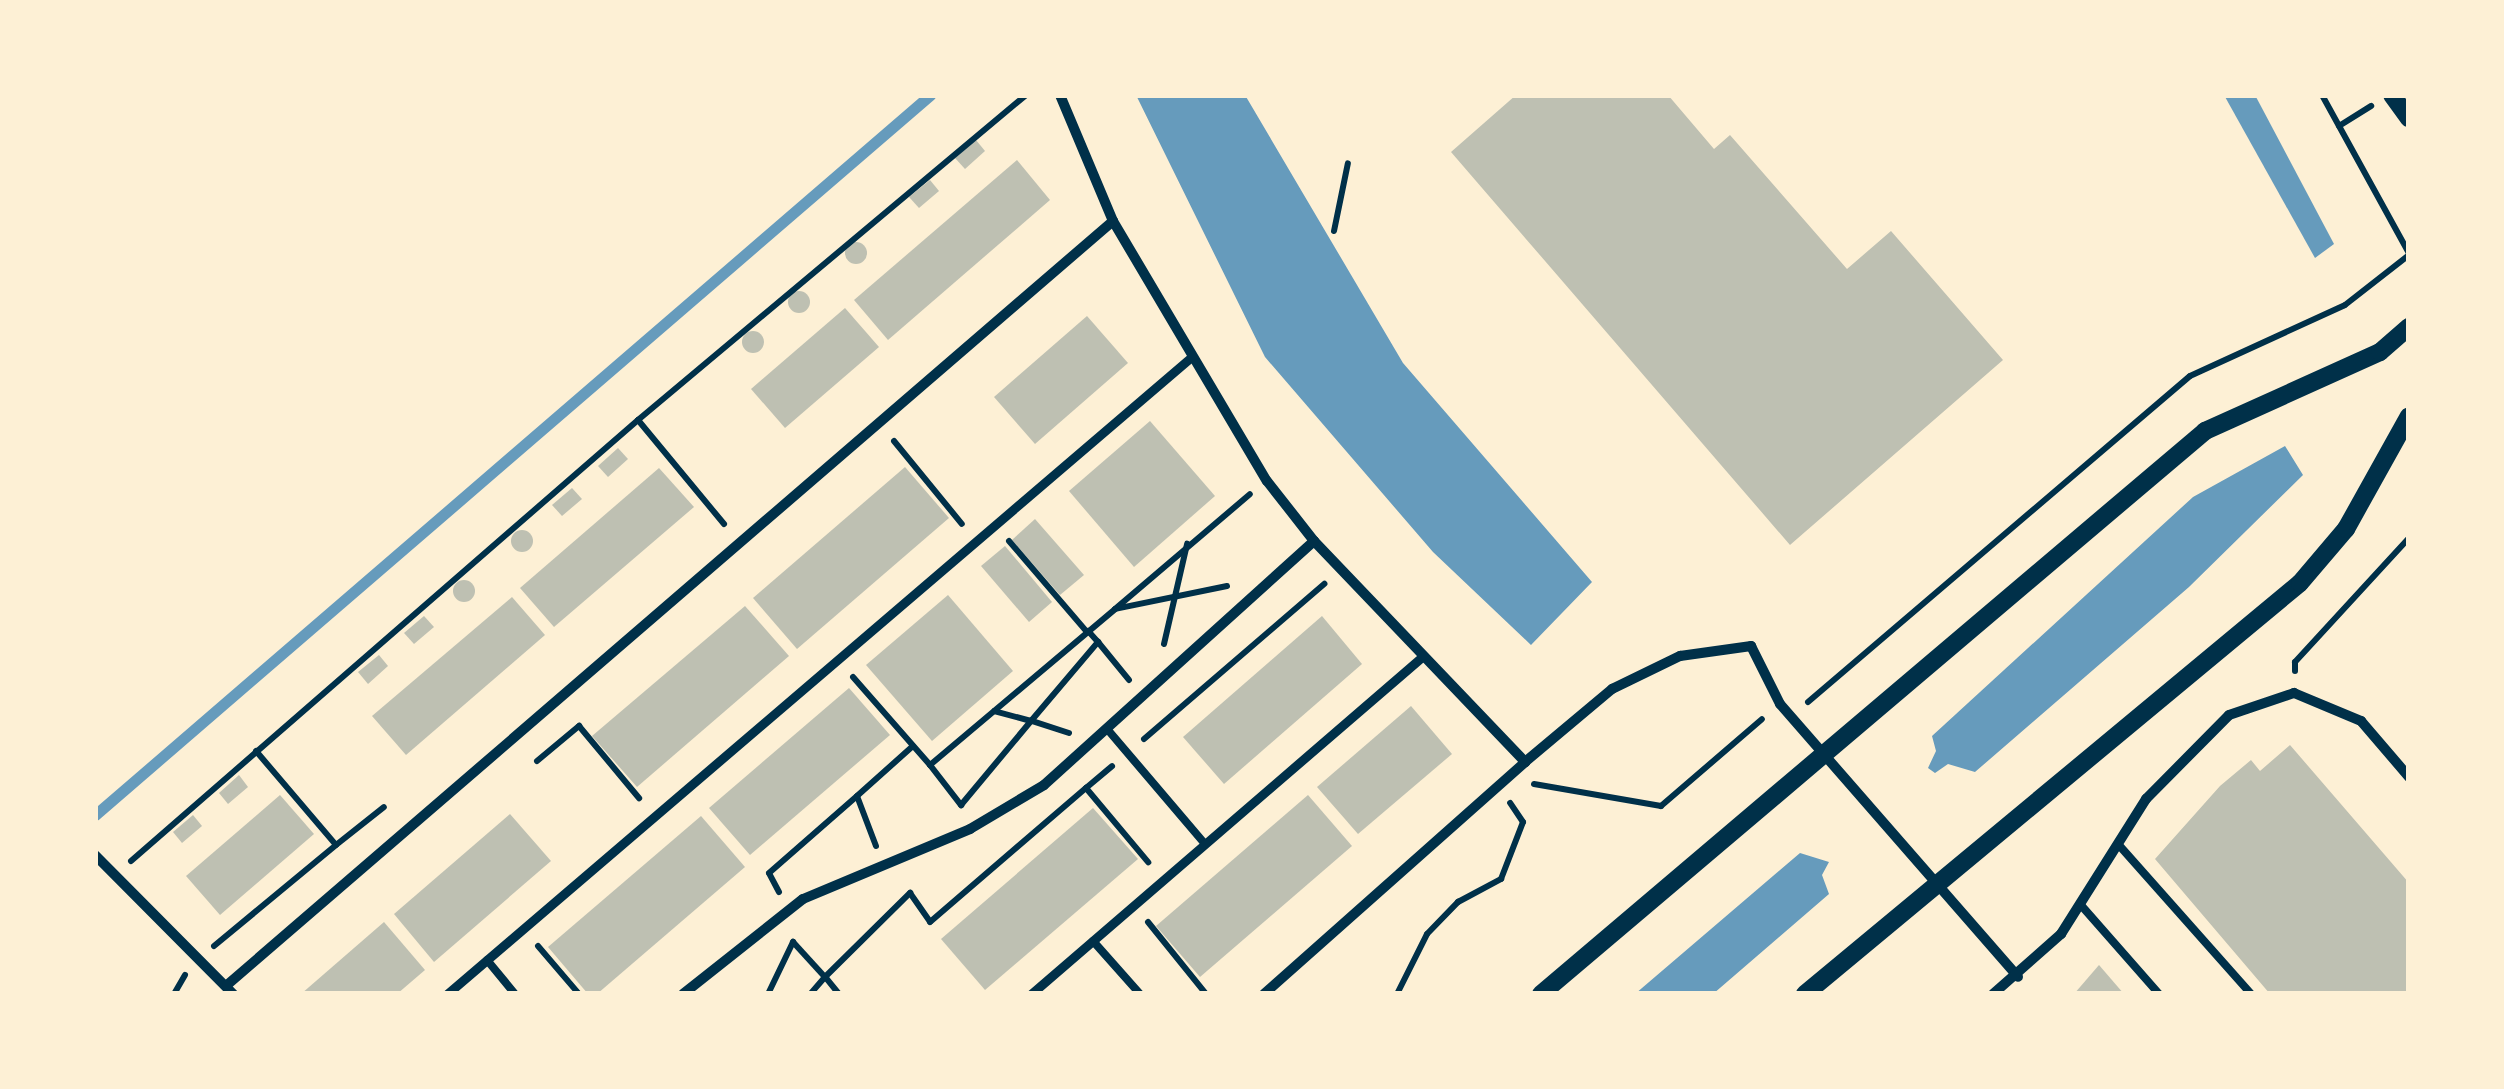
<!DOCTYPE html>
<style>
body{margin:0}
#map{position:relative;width:2504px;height:1089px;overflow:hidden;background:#fdf0d5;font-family:"DM Sans",sans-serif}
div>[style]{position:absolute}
.water>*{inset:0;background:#669bbc}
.stream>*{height:11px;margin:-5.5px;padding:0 5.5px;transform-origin:5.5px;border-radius:5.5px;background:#669bbc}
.building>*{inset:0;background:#bec0b2}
.round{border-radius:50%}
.path>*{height:6px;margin:-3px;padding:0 3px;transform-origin:3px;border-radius:3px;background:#003049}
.service>*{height:8px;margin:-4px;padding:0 4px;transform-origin:4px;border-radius:4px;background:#003049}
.pedestrian>*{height:9px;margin:-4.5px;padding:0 4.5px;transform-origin:4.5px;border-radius:4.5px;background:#003049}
.minor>*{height:10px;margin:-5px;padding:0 5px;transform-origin:5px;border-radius:5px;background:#003049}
.tertiary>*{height:18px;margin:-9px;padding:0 9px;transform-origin:9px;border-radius:9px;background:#003049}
span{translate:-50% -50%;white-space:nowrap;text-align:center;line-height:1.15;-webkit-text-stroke:8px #fdf0d5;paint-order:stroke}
.frame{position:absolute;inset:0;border:98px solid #fdf0d5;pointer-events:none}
</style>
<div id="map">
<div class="water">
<i style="clip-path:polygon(1136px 95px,1245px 95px,1403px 363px,1592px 582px,1531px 645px,1433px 552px,1265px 357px)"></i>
<i style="clip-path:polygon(2224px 95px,2255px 95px,2334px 244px,2315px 258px)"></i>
<i style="clip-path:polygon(2285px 446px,2303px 475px,2189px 587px,1975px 772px,1948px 764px,1935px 773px,1928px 768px,1936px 751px,1932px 736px,2193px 497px)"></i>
<i style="clip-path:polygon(1800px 853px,1829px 862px,1822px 875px,1829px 894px,1713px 994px,1635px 994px)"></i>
</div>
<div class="stream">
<i style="left:95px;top:815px;width:1103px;rotate:-40.77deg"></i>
</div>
<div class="building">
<i style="clip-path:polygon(1516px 95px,1668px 95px,1714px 149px,1730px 135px,1847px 269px,1891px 231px,2003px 360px,1790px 545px,1451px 152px)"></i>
<i style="clip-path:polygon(976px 140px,985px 151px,965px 169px,955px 158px)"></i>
<i style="clip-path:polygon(1017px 160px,1050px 200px,888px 340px,854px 300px)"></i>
<i style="clip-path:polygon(930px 180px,939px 191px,919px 208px,909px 197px)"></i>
<i class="round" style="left:845px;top:242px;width:22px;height:22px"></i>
<i class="round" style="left:788px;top:291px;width:22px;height:22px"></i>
<i style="clip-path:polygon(845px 308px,879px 347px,785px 428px,751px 389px)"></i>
<i style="clip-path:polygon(1087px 316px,1128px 363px,1035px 444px,994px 397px)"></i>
<i class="round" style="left:742px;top:331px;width:22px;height:22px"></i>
<i style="clip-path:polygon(1150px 421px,1215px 496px,1134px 567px,1069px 491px)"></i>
<i style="clip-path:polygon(618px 448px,628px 459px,608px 477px,598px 466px)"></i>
<i style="clip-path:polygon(905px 467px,949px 518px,797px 649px,753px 598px)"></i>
<i style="clip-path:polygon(659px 468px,694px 507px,554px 627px,520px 588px)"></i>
<i style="clip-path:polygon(572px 488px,582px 499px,562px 516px,552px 505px)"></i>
<i style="clip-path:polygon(1035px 519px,1084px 575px,1060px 595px,1012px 540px)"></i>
<i class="round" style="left:511px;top:530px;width:22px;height:22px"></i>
<i style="clip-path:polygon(1005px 546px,1052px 602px,1029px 622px,981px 566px)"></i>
<i class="round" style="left:453px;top:580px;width:22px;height:22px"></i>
<i style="clip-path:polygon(948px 595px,1013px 671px,932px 741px,866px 665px)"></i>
<i style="clip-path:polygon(512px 597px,545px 635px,406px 755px,372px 716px)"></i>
<i style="clip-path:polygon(745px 606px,789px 656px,637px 787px,592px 736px)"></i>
<i style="clip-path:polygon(424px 616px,434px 627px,414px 644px,404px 633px)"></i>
<i style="clip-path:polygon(1322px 616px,1362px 664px,1224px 784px,1183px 737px)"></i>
<i style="clip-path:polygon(379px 655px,388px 666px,368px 684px,358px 672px)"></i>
<i style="clip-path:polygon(849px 688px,890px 735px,750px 855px,709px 808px)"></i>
<i style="clip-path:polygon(1411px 706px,1452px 754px,1358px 834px,1317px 787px)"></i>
<i style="clip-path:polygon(2290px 745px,2409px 883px,2409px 994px,2270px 994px,2155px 859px,2220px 786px,2251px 760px,2260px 771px)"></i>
<i style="clip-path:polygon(239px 775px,248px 787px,228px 804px,219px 793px)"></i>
<i style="clip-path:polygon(280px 795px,314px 834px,220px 915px,186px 876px)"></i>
<i style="clip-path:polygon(1308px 795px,1352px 846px,1200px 977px,1156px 926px)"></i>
<i style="clip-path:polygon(1093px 808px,1138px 859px,985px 990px,941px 939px)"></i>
<i style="clip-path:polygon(510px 814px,551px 861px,434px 962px,394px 914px)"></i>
<i style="clip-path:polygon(193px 815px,202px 826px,182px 843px,173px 832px)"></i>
<i style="clip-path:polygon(701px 816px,745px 867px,597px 994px,588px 994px,548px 947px)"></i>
<i style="clip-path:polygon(384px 922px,425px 970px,397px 994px,301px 994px)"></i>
<i style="clip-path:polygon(2099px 965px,2124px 994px,2074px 994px)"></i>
</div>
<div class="path">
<i style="left:2322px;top:95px;width:180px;rotate:61.2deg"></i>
<i style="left:2339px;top:126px;width:38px;rotate:-32deg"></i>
<i style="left:1334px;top:231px;width:69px;rotate:-78.4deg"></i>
<i style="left:638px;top:420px;width:506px;rotate:-39.95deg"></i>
<i style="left:894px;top:441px;width:107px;rotate:50.7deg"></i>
<i style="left:1009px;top:541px;width:120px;rotate:49.4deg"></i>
<i style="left:1227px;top:586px;width:114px;rotate:168.4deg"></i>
<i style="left:1115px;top:609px;width:177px;rotate:-40.4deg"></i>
<i style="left:1098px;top:642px;width:49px;rotate:50.8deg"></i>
<i style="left:1164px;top:644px;width:103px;rotate:-77deg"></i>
<i style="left:2295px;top:671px;width:9px;rotate:-90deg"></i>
<i style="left:2295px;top:662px;width:168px;rotate:-47.4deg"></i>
<i style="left:853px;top:677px;width:117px;rotate:48.8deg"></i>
<i style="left:930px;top:765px;width:242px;rotate:-40.1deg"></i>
<i style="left:1808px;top:702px;width:502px;rotate:-40.48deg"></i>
<i style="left:2190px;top:376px;width:170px;rotate:-24.6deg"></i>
<i style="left:2345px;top:305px;width:81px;rotate:-38deg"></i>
<i style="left:1069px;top:733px;width:40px;rotate:-162deg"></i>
<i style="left:1031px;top:721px;width:104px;rotate:-49.7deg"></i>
<i style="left:1098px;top:642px;width:15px;rotate:-132deg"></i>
<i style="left:1144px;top:739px;width:238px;rotate:-40.7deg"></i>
<i style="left:256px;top:751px;width:123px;rotate:49.6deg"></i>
<i style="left:336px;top:845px;width:61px;rotate:-38.4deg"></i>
<i style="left:537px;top:761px;width:55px;rotate:-39.8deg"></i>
<i style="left:579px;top:726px;width:94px;rotate:50.2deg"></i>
<i style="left:930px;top:765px;width:51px;rotate:52.2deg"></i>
<i style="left:1534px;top:784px;width:129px;rotate:9.8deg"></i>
<i style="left:1661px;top:806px;width:133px;rotate:-40.7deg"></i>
<i style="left:1086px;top:788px;width:34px;rotate:-40deg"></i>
<i style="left:961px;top:805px;width:109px;rotate:-50.2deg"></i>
<i style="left:1031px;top:721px;width:38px;rotate:-165deg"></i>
<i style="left:876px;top:846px;width:53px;rotate:-110.8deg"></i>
<i style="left:857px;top:796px;width:75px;rotate:-41.8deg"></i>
<i style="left:131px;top:861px;width:672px;rotate:-41.02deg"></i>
<i style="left:638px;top:420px;width:135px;rotate:50.4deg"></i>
<i style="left:779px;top:892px;width:21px;rotate:-118deg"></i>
<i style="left:769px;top:873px;width:117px;rotate:-41.2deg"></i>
<i style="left:1148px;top:922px;width:92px;rotate:51.1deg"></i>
<i style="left:214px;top:946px;width:158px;rotate:-39.6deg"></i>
<i style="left:538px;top:946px;width:63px;rotate:49.5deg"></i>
<i style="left:174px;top:994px;width:22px;rotate:-60deg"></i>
<i style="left:768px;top:994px;width:58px;rotate:-64.3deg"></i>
<i style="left:793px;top:942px;width:47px;rotate:47.6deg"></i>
<i style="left:825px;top:977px;width:23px;rotate:131deg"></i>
<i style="left:839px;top:994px;width:22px;rotate:-129deg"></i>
<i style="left:825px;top:977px;width:120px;rotate:-44.7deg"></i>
<i style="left:910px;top:893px;width:35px;rotate:55deg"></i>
<i style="left:930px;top:922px;width:206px;rotate:-40.7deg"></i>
<i style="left:1086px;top:788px;width:97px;rotate:50deg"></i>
<i style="left:1397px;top:994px;width:67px;rotate:-63.4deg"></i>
<i style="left:1427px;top:934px;width:45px;rotate:-45.9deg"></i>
<i style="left:1458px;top:902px;width:49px;rotate:-28.1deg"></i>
<i style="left:1501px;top:879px;width:61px;rotate:-68.9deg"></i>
<i style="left:1523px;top:822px;width:23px;rotate:-124deg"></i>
</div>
<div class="service">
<i style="left:1108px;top:730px;width:150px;rotate:49.6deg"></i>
<i style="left:2118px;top:844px;width:200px;rotate:48.4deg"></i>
<i style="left:2080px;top:904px;width:120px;rotate:48.7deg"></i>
<i style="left:1093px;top:941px;width:71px;rotate:48.4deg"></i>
<i style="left:487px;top:960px;width:44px;rotate:50.5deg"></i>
</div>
<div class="pedestrian">
<i style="left:447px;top:994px;width:978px;rotate:-40.56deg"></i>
<i style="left:1031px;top:994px;width:518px;rotate:-40.77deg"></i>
</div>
<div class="minor">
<i style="left:1060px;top:95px;width:137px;rotate:67.2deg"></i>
<i style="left:1113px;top:221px;width:302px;rotate:59.4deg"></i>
<i style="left:1267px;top:481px;width:76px;rotate:51.9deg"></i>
<i style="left:1314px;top:541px;width:306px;rotate:46.3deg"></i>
<i style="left:1525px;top:762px;width:114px;rotate:-40deg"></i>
<i style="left:1612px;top:689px;width:76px;rotate:-25.9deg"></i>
<i style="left:1680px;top:656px;width:72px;rotate:-8deg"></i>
<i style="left:1751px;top:646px;width:65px;rotate:63.4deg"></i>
<i style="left:1780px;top:704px;width:362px;rotate:48.9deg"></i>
<i style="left:95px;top:855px;width:196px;rotate:45.2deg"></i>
<i style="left:227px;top:985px;width:1170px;rotate:-40.77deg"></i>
<i style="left:683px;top:994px;width:153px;rotate:-38.4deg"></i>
<i style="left:803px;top:899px;width:181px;rotate:-22.7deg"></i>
<i style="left:970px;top:829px;width:86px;rotate:-30.7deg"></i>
<i style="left:1044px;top:785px;width:364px;rotate:-42.1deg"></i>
<i style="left:1264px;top:994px;width:349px;rotate:-41.6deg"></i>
<i style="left:1993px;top:994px;width:91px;rotate:-41.4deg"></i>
<i style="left:2061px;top:934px;width:160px;rotate:-57.8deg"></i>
<i style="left:2146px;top:799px;width:118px;rotate:-45.3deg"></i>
<i style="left:2229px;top:715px;width:69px;rotate:-18.7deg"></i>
<i style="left:2294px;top:693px;width:73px;rotate:22.7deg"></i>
<i style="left:2361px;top:721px;width:74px;rotate:49.4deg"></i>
</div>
<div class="tertiary">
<i style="left:2392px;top:95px;width:29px;rotate:54deg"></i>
<i style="left:1541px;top:994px;width:871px;rotate:-40.29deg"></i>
<i style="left:2205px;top:431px;width:192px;rotate:-24.3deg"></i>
<i style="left:2380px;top:352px;width:38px;rotate:-41deg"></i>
<i style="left:1805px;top:994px;width:643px;rotate:-39.7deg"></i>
<i style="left:2300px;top:583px;width:71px;rotate:-49.6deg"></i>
<i style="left:2346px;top:529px;width:129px;rotate:-60.9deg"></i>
</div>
<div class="frame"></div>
</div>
